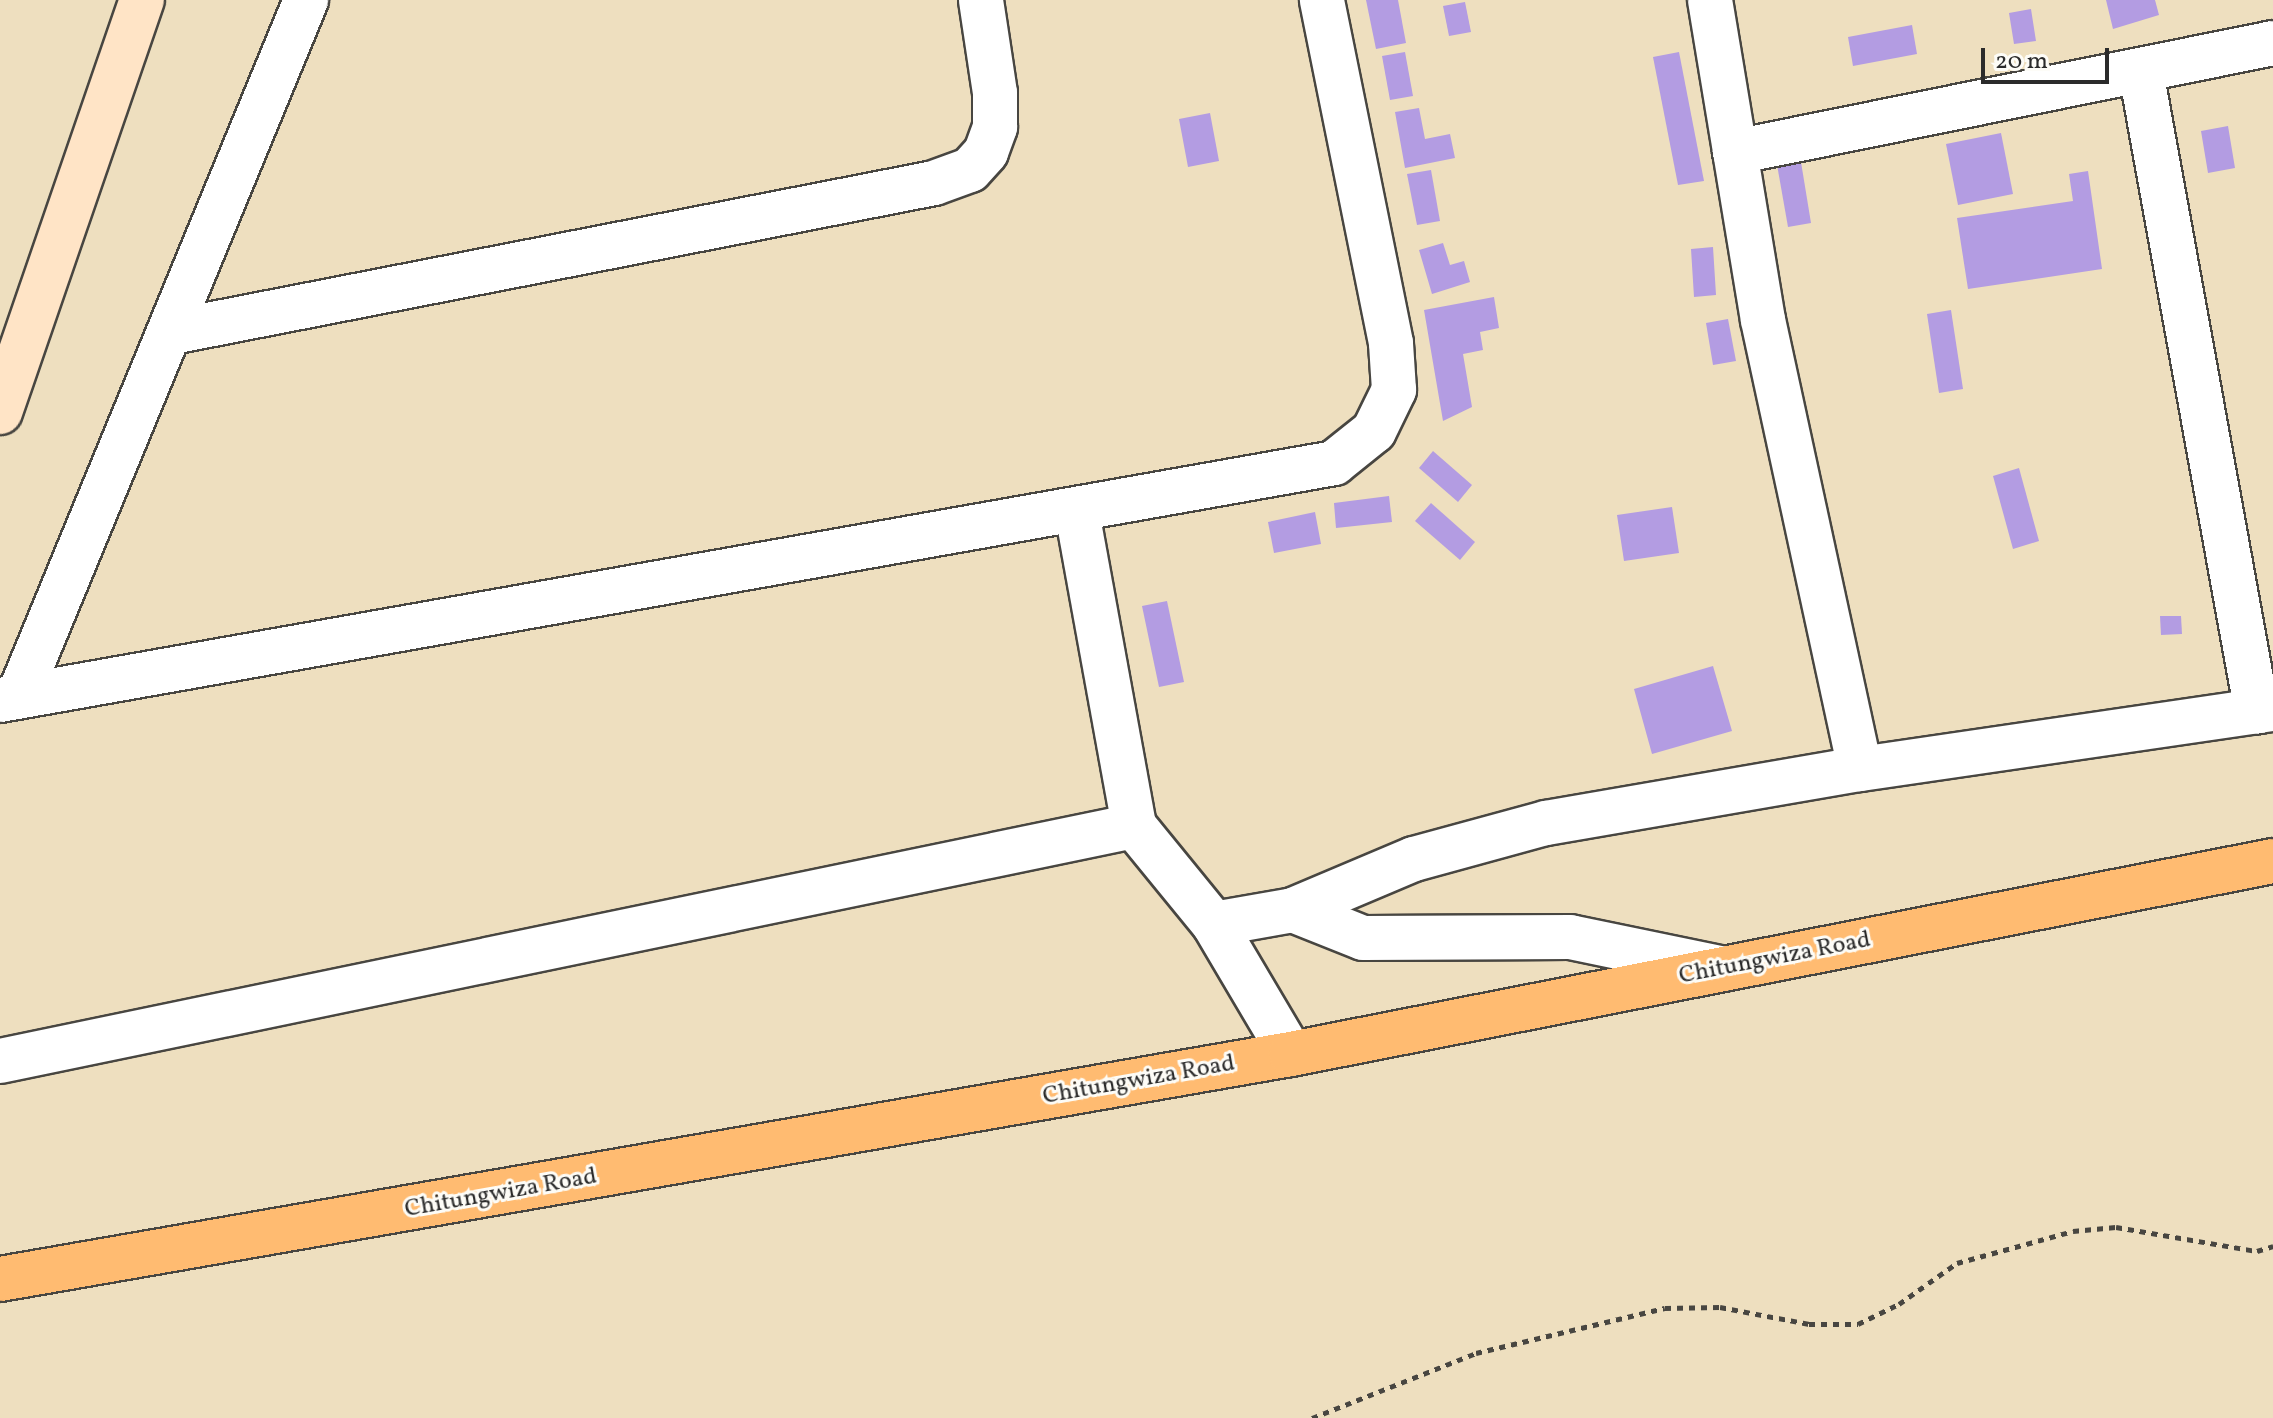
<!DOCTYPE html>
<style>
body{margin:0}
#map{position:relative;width:2273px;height:1418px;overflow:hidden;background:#eedfbf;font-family:Vollkorn,serif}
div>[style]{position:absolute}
.building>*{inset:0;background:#b39ce2}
.path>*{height:5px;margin-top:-2.5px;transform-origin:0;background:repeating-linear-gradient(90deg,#484641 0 6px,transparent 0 12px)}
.roads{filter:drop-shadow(2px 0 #484641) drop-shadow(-2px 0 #484641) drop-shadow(0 2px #484641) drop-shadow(0 -2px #484641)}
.street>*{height:44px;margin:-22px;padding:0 22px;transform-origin:22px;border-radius:22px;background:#fff}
.secondary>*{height:44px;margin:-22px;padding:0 22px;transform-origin:22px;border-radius:22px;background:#ffe4c6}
.primary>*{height:44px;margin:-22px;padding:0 22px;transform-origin:22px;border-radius:22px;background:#ffbb71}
span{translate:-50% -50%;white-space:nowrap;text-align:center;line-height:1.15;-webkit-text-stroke:6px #fdfcf7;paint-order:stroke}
.street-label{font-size:24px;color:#2b2b2b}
.scale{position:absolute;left:1981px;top:48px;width:128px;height:36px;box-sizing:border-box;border:4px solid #2b2b2b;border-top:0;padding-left:10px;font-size:24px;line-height:28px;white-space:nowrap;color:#2b2b2b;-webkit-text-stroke:6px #fdfcf7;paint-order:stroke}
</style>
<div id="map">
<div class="building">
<i style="clip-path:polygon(1366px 0,1398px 0,1406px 43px,1376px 49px)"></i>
<i style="clip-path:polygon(2106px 0,2155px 0,2159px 15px,2113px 29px)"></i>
<i style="clip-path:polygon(1465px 2px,1471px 32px,1449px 36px,1443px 6px)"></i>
<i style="clip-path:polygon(2031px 9px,2036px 41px,2014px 44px,2009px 13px)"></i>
<i style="clip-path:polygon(1912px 25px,1917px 54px,1853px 66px,1848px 37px)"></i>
<i style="clip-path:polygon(1405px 52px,1413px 96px,1390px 100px,1382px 56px)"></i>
<i style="clip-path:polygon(1679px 52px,1704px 181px,1678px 185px,1653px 57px)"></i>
<i style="clip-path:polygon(1419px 108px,1425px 139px,1450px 134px,1455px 158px,1405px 168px,1395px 112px)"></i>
<i style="clip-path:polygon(1210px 113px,1219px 161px,1188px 167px,1179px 119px)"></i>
<i style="clip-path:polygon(2228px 126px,2235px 168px,2208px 173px,2201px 131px)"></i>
<i style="clip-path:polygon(2001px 133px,2013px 194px,1958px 205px,1946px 144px)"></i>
<i style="clip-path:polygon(1800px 156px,1811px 223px,1788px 227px,1776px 159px)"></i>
<i style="clip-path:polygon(1431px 170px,1440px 221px,1417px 225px,1407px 174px)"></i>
<i style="clip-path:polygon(2088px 171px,2102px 269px,1968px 289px,1957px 218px,2073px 201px,2069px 174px)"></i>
<i style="clip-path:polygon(1443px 243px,1450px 265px,1464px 261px,1470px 282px,1432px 294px,1419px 250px)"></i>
<i style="clip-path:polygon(1713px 247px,1716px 295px,1694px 297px,1691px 249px)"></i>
<i style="clip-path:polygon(1494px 297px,1499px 328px,1480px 332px,1483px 350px,1463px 354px,1472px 407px,1443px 421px,1424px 310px)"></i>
<i style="clip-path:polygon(1951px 310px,1963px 389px,1939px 393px,1927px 314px)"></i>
<i style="clip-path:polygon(1728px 319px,1736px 361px,1713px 365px,1706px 323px)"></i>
<i style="clip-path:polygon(1433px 451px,1472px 485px,1458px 502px,1419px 468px)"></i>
<i style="clip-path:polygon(2019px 468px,2039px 541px,2013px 549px,1993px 476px)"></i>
<i style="clip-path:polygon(1389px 496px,1392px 522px,1336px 528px,1334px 503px)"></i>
<i style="clip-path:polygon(1431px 503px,1475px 542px,1460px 560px,1415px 521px)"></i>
<i style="clip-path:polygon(1672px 507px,1679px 553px,1624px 561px,1617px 515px)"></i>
<i style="clip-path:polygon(1315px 512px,1321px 544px,1274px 553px,1268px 522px)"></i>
<i style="clip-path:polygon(1167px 601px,1184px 682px,1159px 687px,1142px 606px)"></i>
<i style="clip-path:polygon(2160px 616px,2181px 616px,2182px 634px,2161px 635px)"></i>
<i style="clip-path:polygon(1713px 666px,1732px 731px,1652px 754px,1634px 689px)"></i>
</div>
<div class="path">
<i style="left:1312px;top:1418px;width:176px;rotate:-21.6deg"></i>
<i style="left:1476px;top:1353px;width:194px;rotate:-13.4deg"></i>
<i style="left:1665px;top:1308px;width:55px;rotate:-1deg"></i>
<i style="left:1720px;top:1307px;width:91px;rotate:10.8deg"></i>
<i style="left:1809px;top:1324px;width:49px"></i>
<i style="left:1858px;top:1324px;width:46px;rotate:-26deg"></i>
<i style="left:1899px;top:1304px;width:71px;rotate:-35.3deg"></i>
<i style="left:1957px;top:1263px;width:120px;rotate:-15.4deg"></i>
<i style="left:2073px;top:1231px;width:43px;rotate:-5.3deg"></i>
<i style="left:2116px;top:1227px;width:143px;rotate:9.7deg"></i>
<i style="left:2257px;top:1251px;width:17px;rotate:-17deg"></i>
</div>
<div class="roads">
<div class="street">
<i style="left:1710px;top:0;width:324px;rotate:80.6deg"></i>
<i style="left:1763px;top:320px;width:459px;rotate:77.8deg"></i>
<i style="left:2141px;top:72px;width:650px;rotate:79.73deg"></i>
<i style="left:1735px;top:152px;width:549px;rotate:-11.45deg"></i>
<i style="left:172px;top:332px;width:776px;rotate:-11.06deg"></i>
<i style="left:934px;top:183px;width:38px;rotate:-20deg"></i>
<i style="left:970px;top:170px;width:24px;rotate:-48deg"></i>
<i style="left:986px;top:152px;width:27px;rotate:-70deg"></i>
<i style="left:995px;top:127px;width:34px;rotate:-90deg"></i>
<i style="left:995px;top:93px;width:94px;rotate:-98.6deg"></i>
<i style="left:1077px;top:512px;width:319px;rotate:79.7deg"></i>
<i style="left:1134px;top:826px;width:127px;rotate:50.8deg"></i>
<i style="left:1214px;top:924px;width:151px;rotate:59.4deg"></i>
<i style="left:20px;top:693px;width:750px;rotate:-67.57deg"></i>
<i style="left:0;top:700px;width:1355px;rotate:-10.07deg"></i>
<i style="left:1334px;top:463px;width:51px;rotate:-38.7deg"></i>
<i style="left:1374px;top:431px;width:46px;rotate:-64deg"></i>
<i style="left:1394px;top:390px;width:47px;rotate:-93.7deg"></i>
<i style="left:1391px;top:343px;width:350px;rotate:-101.4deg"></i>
<i style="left:1293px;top:910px;width:75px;rotate:21.8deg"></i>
<i style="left:1363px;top:938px;width:207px;rotate:-0.3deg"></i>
<i style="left:1570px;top:937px;width:157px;rotate:11.7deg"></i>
<i style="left:1214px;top:924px;width:80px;rotate:-10deg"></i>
<i style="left:1293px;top:910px;width:131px;rotate:-22.9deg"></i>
<i style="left:1414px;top:859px;width:137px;rotate:-15.3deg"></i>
<i style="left:1546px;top:823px;width:319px;rotate:-9.8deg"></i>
<i style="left:1860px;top:769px;width:417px;rotate:-8.3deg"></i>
<i style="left:0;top:1061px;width:1158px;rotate:-11.71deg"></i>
</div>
<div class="secondary">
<i style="left:0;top:412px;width:436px;rotate:-71deg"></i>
</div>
<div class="primary">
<i style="left:0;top:1279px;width:1310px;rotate:-9.89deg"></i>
<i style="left:1291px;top:1054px;width:1001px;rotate:-11.12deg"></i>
</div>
</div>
<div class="street-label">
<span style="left:1775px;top:959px;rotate:-11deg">Chitungwiza Road</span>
<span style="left:1139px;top:1081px;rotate:-10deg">Chitungwiza Road</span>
<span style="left:501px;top:1194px;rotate:-10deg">Chitungwiza Road</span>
</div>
<div class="scale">20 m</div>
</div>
